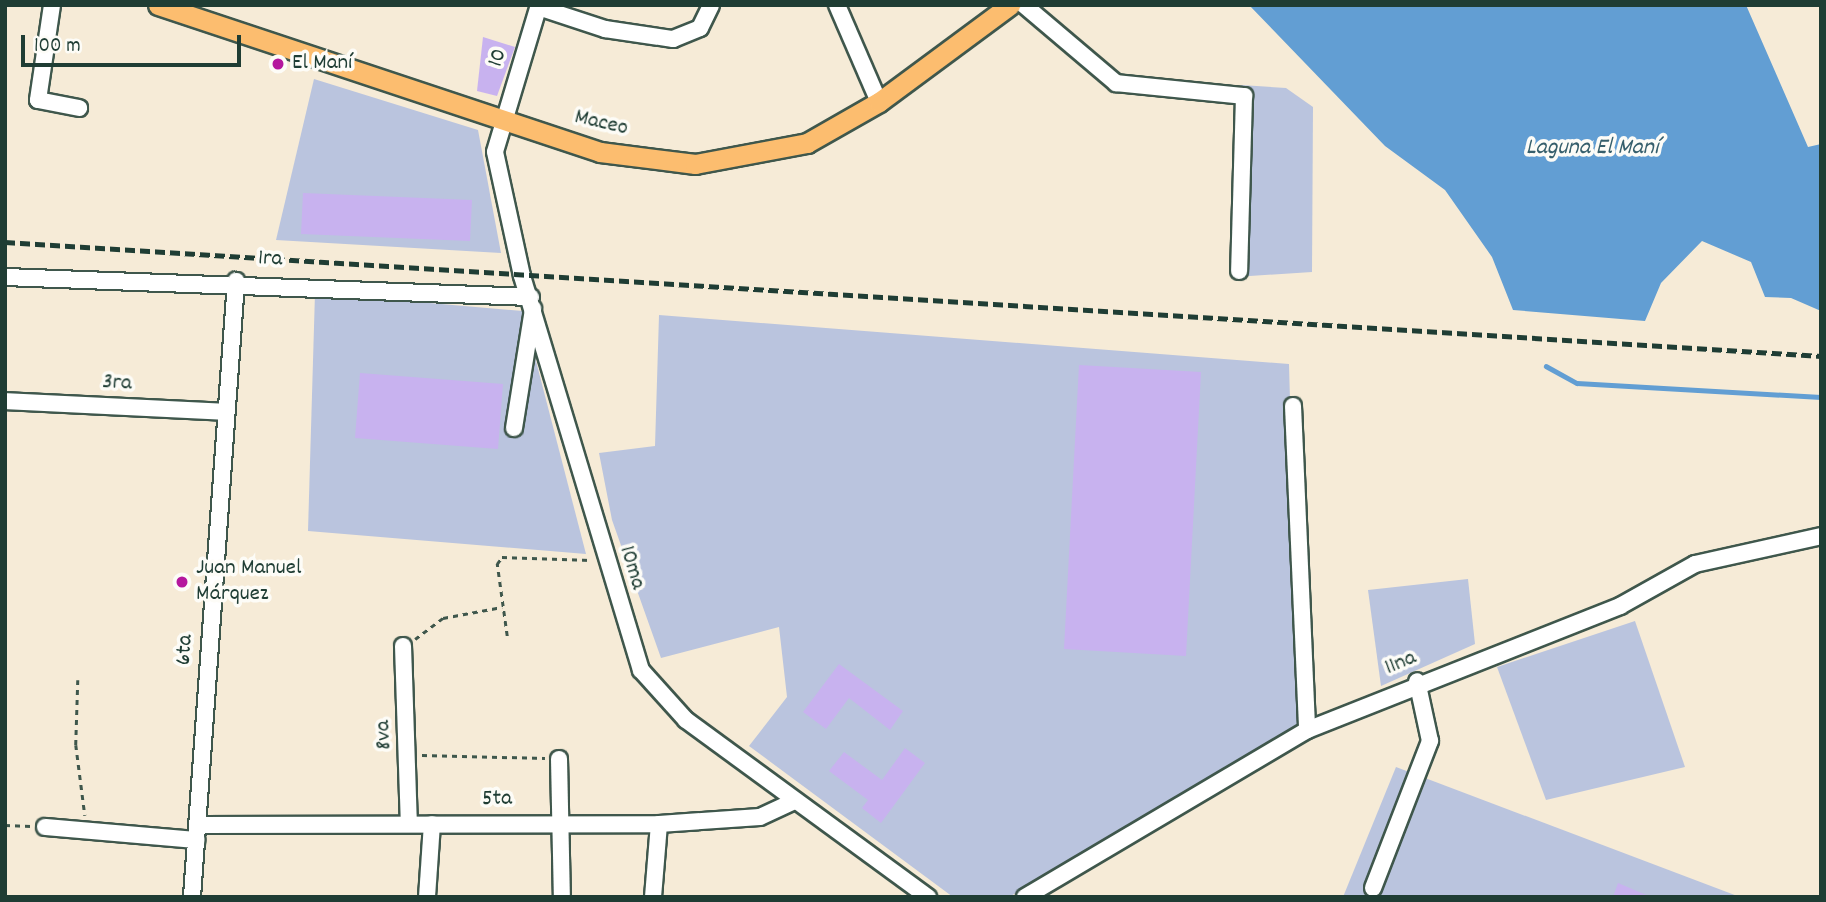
<!DOCTYPE html>
<meta charset="utf-8">
<style>
body{margin:0}
#map{position:relative;width:1826px;height:902px;overflow:hidden;background:#f6ebd7;font-family:Dekko,sans-serif}
div>[style]{position:absolute}
.industrial>*{inset:0;background:#bac4de}
.water>*{inset:0;background:#629ed3}
.stream>*{height:4.5px;margin:-2.25px;padding:0 2.25px;transform-origin:2.25px;border-radius:2.25px;background:#629ed3}
.building>*{inset:0;background:#c8b2ef}
.path>*{height:2.5px;margin-top:-1.25px;transform-origin:0;background:repeating-linear-gradient(90deg,#3f574c 0 5px,transparent 0 10px)}
.roads{filter:drop-shadow(2px 0 #3f574c) drop-shadow(-2px 0 #3f574c) drop-shadow(0 2px #3f574c) drop-shadow(0 -2px #3f574c)}
.minor>*{height:16px;margin:-8px;padding:0 8px;transform-origin:8px;border-radius:8px;background:#fff}
.major>*{height:19px;margin:-9.5px;padding:0 9.5px;transform-origin:9.5px;border-radius:9.5px;background:#fcbd6f}
.rail>*{height:4.5px;margin-top:-2.25px;transform-origin:0;background:repeating-linear-gradient(90deg,#1f3d34 0 10px,transparent 0 15px)}
.dots>*{width:19px;height:19px;translate:-50% -50%;box-sizing:border-box;border:4px solid #fdfcf7;border-radius:50%}
span{translate:-50% -50%;white-space:nowrap;text-align:center;line-height:1.15;-webkit-text-stroke:7px #fdfcf7;paint-order:stroke}
.street-label{font-size:23px;color:#1f3d34}
.poi-label{font-size:23px;color:#1f3d34}
.left{translate:0 -50%;text-align:left}
.water-label{font-size:24px;color:#365f6c;font-style:italic}
.frame{position:absolute;inset:0;border:7px solid #1f3d34;pointer-events:none}
.scale{position:absolute;left:21px;top:35px;width:220px;height:32px;box-sizing:border-box;border:4px solid #1f3d34;border-top:0;padding-left:9px;font-size:21px;line-height:24px;white-space:nowrap;color:#1f3d34;-webkit-text-stroke:5px #fdfcf7;paint-order:stroke}
</style>
<div id="map">
<div class="industrial">
<i style="clip-path:polygon(314px 79px,478px 130px,501px 253px,276px 240px)"></i>
<i style="clip-path:polygon(1241px 85px,1286px 88px,1313px 107px,1312px 272px,1235px 277px)"></i>
<i style="clip-path:polygon(315px 293px,523px 311px,586px 554px,308px 531px)"></i>
<i style="clip-path:polygon(659px 315px,1289px 364px,1299px 726px,1009px 897px,953px 897px,749px 746px,787px 697px,779px 627px,661px 658px,612px 520px,599px 453px,655px 446px)"></i>
<i style="clip-path:polygon(1468px 579px,1475px 644px,1381px 686px,1368px 590px)"></i>
<i style="clip-path:polygon(1635px 621px,1685px 767px,1546px 800px,1497px 667px)"></i>
<i style="clip-path:polygon(1396px 767px,1740px 897px,1343px 897px)"></i>
</div>
<div class="water">
<i style="clip-path:polygon(1249px 5px,1746px 5px,1808px 147px,1821px 144px,1821px 311px,1791px 298px,1765px 297px,1751px 262px,1702px 241px,1661px 283px,1645px 321px,1513px 310px,1492px 257px,1445px 190px,1385px 146px)"></i>
</div>
<div class="stream">
<i style="left:1546px;top:366px;width:35px;rotate:29deg"></i>
<i style="left:1577px;top:383px;width:244px;rotate:3.3deg"></i>
</div>
<div class="building">
<i style="clip-path:polygon(483px 37px,515px 47px,497px 96px,477px 91px)"></i>
<i style="clip-path:polygon(303px 193px,472px 200px,470px 241px,301px 234px)"></i>
<i style="clip-path:polygon(1079px 365px,1201px 372px,1186px 656px,1064px 649px)"></i>
<i style="clip-path:polygon(360px 373px,503px 384px,498px 449px,355px 438px)"></i>
<i style="clip-path:polygon(839px 664px,903px 711px,890px 730px,849px 698px,826px 729px,803px 712px)"></i>
<i style="clip-path:polygon(905px 748px,925px 763px,881px 823px,862px 808px,868px 800px,829px 771px,844px 752px,882px 780px)"></i>
<i style="clip-path:polygon(1618px 883px,1651px 897px,1613px 897px)"></i>
</div>
<div class="path">
<i style="left:507px;top:636px;width:73px;rotate:-97.9deg"></i>
<i style="left:497px;top:564px;width:9px;rotate:-54deg"></i>
<i style="left:502px;top:557px;width:89px;rotate:1.9deg"></i>
<i style="left:415px;top:639px;width:35px;rotate:-37deg"></i>
<i style="left:443px;top:618px;width:60px;rotate:-10.6deg"></i>
<i style="left:78px;top:680px;width:65px;rotate:91.8deg"></i>
<i style="left:76px;top:745px;width:71px;rotate:82.7deg"></i>
<i style="left:422px;top:755px;width:123px;rotate:1.4deg"></i>
<i style="left:5px;top:825px;width:26px;rotate:2deg"></i>
</div>
<div class="roads">
<div class="minor">
<i style="left:52px;top:5px;width:96px;rotate:98.4deg"></i>
<i style="left:38px;top:100px;width:42px;rotate:11deg"></i>
<i style="left:539px;top:5px;width:153px;rotate:106.7deg"></i>
<i style="left:495px;top:152px;width:127px;rotate:77.7deg"></i>
<i style="left:522px;top:276px;width:412px;rotate:73.2deg"></i>
<i style="left:641px;top:670px;width:67px;rotate:48deg"></i>
<i style="left:686px;top:720px;width:300px;rotate:36.2deg"></i>
<i style="left:837px;top:5px;width:106px;rotate:66.6deg"></i>
<i style="left:1024px;top:5px;width:121px;rotate:40.3deg"></i>
<i style="left:1116px;top:83px;width:129px;rotate:5.8deg"></i>
<i style="left:1244px;top:96px;width:175px;rotate:91.6deg"></i>
<i style="left:538px;top:7px;width:71px;rotate:18.2deg"></i>
<i style="left:605px;top:29px;width:69px;rotate:8.4deg"></i>
<i style="left:673px;top:39px;width:29px;rotate:-22deg"></i>
<i style="left:700px;top:28px;width:25px;rotate:-64deg"></i>
<i style="left:5px;top:277px;width:526px;rotate:2.18deg"></i>
<i style="left:5px;top:401px;width:221px;rotate:2.8deg"></i>
<i style="left:1293px;top:406px;width:324px;rotate:87.5deg"></i>
<i style="left:514px;top:428px;width:121px;rotate:-80.9deg"></i>
<i style="left:403px;top:646px;width:177px;rotate:88.1deg"></i>
<i style="left:559px;top:759px;width:138px;rotate:88.8deg"></i>
<i style="left:197px;top:825px;width:462px;rotate:-0.1deg"></i>
<i style="left:659px;top:824px;width:101px;rotate:-4deg"></i>
<i style="left:760px;top:817px;width:38px;rotate:-25deg"></i>
<i style="left:45px;top:827px;width:152px;rotate:4.9deg"></i>
<i style="left:1373px;top:888px;width:158px;rotate:-68.8deg"></i>
<i style="left:1430px;top:741px;width:61px;rotate:-102.2deg"></i>
<i style="left:192px;top:897px;width:618px;rotate:-85.91deg"></i>
<i style="left:427px;top:897px;width:73px;rotate:-86.1deg"></i>
<i style="left:653px;top:897px;width:73px;rotate:-85.3deg"></i>
<i style="left:1025px;top:897px;width:328px;rotate:-30.6deg"></i>
<i style="left:1307px;top:730px;width:337px;rotate:-21.6deg"></i>
<i style="left:1620px;top:606px;width:86px;rotate:-29.2deg"></i>
<i style="left:1695px;top:564px;width:129px;rotate:-12.5deg"></i>
</div>
<div class="major">
<i style="left:158px;top:5px;width:466px;rotate:18.4deg"></i>
<i style="left:600px;top:152px;width:96px;rotate:7.2deg"></i>
<i style="left:695px;top:164px;width:114px;rotate:-10.6deg"></i>
<i style="left:807px;top:143px;width:83px;rotate:-29.7deg"></i>
<i style="left:879px;top:102px;width:163px;rotate:-36.5deg"></i>
</div>
</div>
<div class="rail">
<i style="left:5px;top:242px;width:1820px;rotate:3.59deg"></i>
</div>
<div class="dots">
<i style="left:278px;top:64px;background:#b5179e"></i>
<i style="left:182px;top:582px;background:#b5179e"></i>
</div>
<div class="street-label">
<span style="left:499px;top:58px;rotate:-73deg">10</span>
<span style="left:601px;top:124px;rotate:13deg">Maceo</span>
<span style="left:270px;top:260px;rotate:3deg">1ra</span>
<span style="left:117px;top:384px;rotate:3deg">3ra</span>
<span style="left:631px;top:568px;rotate:73deg">10ma</span>
<span style="left:186px;top:650px;rotate:-86deg">6ta</span>
<span style="left:1401px;top:664px;rotate:-23deg">11na</span>
<span style="left:385px;top:735px;rotate:-93deg">8va</span>
<span style="left:497px;top:800px;rotate:-1deg">5ta</span>
</div>
<div class="poi-label">
<span class="left" style="left:292px;top:64px">El Maní</span>
<span class="left" style="left:196px;top:582px">Juan Manuel<br>Márquez</span>
</div>
<div class="water-label">
<span style="left:1592px;top:149px">Laguna El Maní</span>
</div>
<div class="frame"></div>
<div class="scale">100 m</div>
</div>
